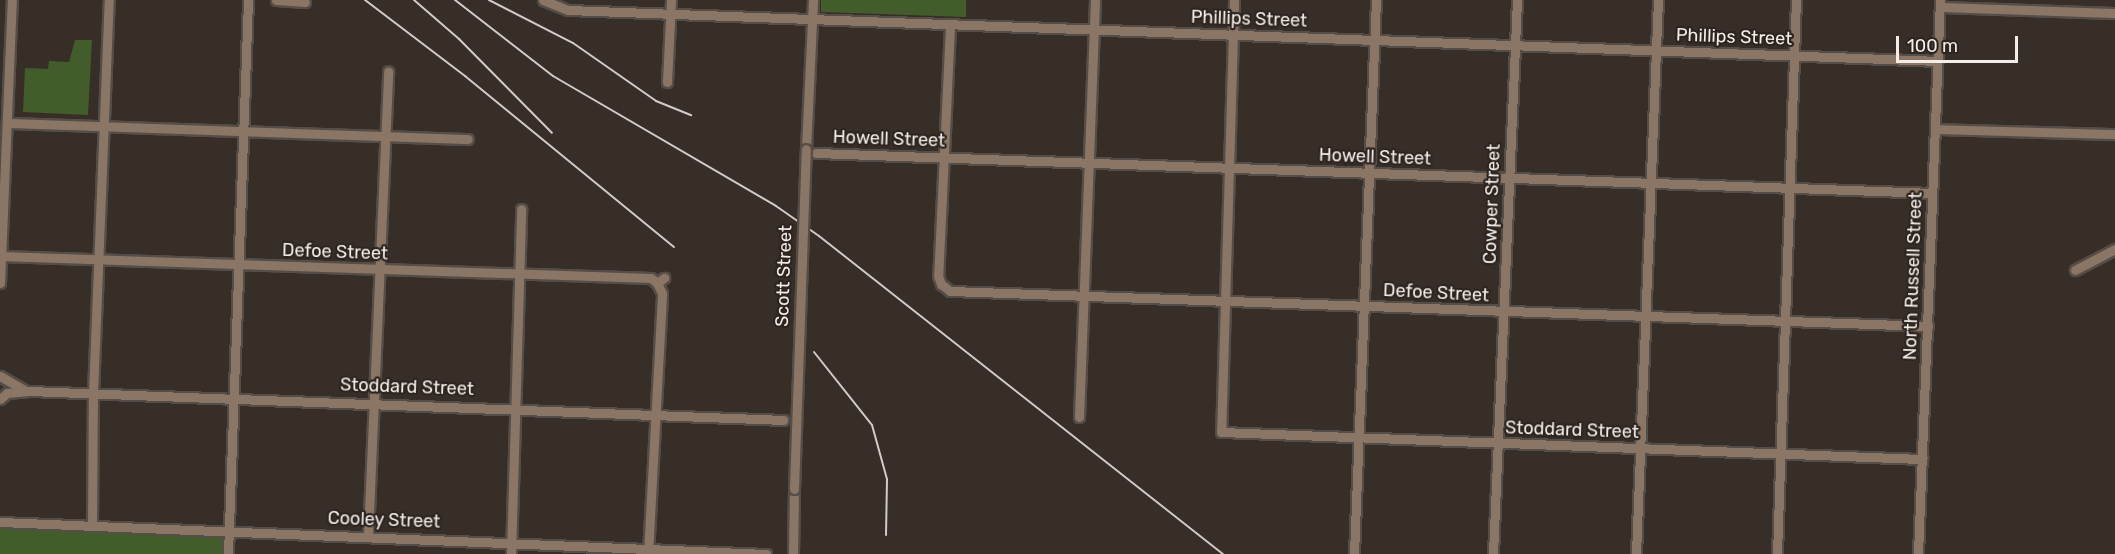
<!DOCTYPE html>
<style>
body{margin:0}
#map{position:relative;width:2115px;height:554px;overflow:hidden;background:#372e28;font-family:Rubik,sans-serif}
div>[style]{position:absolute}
.green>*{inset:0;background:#435c2b}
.roads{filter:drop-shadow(2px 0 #554d47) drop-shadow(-2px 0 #554d47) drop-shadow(0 2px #554d47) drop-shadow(0 -2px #554d47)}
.minor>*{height:9px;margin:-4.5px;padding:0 4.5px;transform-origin:4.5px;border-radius:4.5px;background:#8b7665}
.rail>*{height:2px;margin:-1px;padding:0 1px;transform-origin:1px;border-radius:1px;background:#d2cbc8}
.bridges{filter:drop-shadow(2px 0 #554d47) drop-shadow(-2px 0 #554d47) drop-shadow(0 2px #554d47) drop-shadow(0 -2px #554d47)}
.minor-bridge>*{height:9px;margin:-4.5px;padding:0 4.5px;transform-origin:4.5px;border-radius:4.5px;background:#8b7665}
span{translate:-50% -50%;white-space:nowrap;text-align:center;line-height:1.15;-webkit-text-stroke:4.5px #2d241f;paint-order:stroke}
.street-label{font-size:18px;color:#f3edea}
.scale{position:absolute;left:1896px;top:36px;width:122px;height:27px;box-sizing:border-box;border:3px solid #f3edea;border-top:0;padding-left:8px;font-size:18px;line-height:21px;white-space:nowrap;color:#f3edea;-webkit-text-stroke:4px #2d241f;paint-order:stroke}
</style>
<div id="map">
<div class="green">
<i style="clip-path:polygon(821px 0,966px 0,966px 17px,821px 12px)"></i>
<i style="clip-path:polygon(75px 40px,92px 40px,88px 115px,23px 112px,25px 68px,48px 69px,49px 61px,69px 62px)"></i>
<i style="clip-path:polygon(0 522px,229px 531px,228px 554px,0 554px)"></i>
</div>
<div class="roads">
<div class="minor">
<i style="left:276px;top:0;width:29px;rotate:4deg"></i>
<i style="left:543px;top:0;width:27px;rotate:22deg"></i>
<i style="left:568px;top:10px;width:1370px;rotate:2.13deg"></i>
<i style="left:1234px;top:0;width:432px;rotate:91.7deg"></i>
<i style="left:1221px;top:432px;width:702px;rotate:2.21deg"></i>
<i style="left:1940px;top:7px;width:175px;rotate:2deg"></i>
<i style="left:950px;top:26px;width:250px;rotate:92.7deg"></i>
<i style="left:938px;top:276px;width:9px;rotate:69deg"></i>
<i style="left:941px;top:284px;width:11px;rotate:38deg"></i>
<i style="left:950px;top:291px;width:979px;rotate:2.05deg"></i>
<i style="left:667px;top:82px;width:82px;rotate:-87.2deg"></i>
<i style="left:8px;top:123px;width:460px;rotate:2deg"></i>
<i style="left:1935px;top:129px;width:180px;rotate:1.6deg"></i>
<i style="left:806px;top:149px;width:149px;rotate:-87.3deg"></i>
<i style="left:816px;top:153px;width:1117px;rotate:2.05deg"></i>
<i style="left:1px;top:256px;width:650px;rotate:1.94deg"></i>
<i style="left:651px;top:278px;width:8px;rotate:40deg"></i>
<i style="left:657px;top:283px;width:9px;rotate:-36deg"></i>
<i style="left:2075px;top:270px;width:45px;rotate:-27.7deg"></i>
<i style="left:0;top:283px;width:283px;rotate:-87.6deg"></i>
<i style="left:0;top:376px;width:28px;rotate:30deg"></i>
<i style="left:0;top:399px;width:9px;rotate:-41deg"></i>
<i style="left:7px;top:393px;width:22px;rotate:-5deg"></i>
<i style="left:29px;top:391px;width:755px;rotate:2.2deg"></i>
<i style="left:1079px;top:417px;width:417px;rotate:-87.8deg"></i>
<i style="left:0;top:522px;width:767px;rotate:2.39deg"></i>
<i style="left:92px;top:525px;width:132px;rotate:-89.6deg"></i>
<i style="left:93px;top:393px;width:393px;rotate:-87.7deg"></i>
<i style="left:368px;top:535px;width:464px;rotate:-87.5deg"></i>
<i style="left:228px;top:554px;width:554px;rotate:-87.93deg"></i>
<i style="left:511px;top:554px;width:345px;rotate:-88.3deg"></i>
<i style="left:648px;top:554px;width:261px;rotate:-86.9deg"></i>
<i style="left:662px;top:293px;width:11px;rotate:-117deg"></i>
<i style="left:793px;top:554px;width:65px;rotate:-89.1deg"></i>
<i style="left:1354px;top:554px;width:554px;rotate:-87.73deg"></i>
<i style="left:1493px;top:554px;width:555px;rotate:-87.52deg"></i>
<i style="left:1636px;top:554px;width:554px;rotate:-87.73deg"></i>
<i style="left:1777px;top:554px;width:554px;rotate:-88.04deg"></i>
<i style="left:1918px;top:554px;width:554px;rotate:-87.73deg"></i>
</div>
</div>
<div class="rail">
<i style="left:365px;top:0;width:126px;rotate:37.2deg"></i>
<i style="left:465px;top:76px;width:270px;rotate:39.3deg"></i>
<i style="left:414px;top:0;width:60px;rotate:40.9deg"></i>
<i style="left:459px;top:39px;width:132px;rotate:45.3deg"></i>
<i style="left:455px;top:0;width:124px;rotate:37.8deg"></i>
<i style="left:553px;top:76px;width:258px;rotate:30.2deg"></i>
<i style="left:776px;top:206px;width:52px;rotate:34.9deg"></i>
<i style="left:819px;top:236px;width:514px;rotate:38.21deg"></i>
<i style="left:489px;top:0;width:94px;rotate:27.1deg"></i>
<i style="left:573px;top:43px;width:101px;rotate:34.9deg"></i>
<i style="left:656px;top:101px;width:38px;rotate:22deg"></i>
<i style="left:814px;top:352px;width:93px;rotate:51.5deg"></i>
<i style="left:872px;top:425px;width:56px;rotate:74.5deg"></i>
<i style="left:887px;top:479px;width:56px;rotate:91deg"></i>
</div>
<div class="bridges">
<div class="minor-bridge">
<i style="left:794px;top:489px;width:340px;rotate:-88deg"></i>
</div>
</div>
<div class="street-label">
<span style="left:1249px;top:19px;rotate:2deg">Phillips Street</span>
<span style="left:1734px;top:37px;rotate:2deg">Phillips Street</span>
<span style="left:889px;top:139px;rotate:2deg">Howell Street</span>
<span style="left:1375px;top:157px;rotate:2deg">Howell Street</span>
<span style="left:1492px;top:204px;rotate:-88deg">Cowper Street</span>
<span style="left:335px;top:252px;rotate:2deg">Defoe Street</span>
<span style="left:784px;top:276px;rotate:-88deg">Scott Street</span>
<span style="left:1913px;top:276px;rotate:-88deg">North Russell Street</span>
<span style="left:1436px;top:293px;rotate:3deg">Defoe Street</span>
<span style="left:407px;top:387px;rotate:2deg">Stoddard Street</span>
<span style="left:1572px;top:430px;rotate:2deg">Stoddard Street</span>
<span style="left:384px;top:520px;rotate:2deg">Cooley Street</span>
</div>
<div class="scale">100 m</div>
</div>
